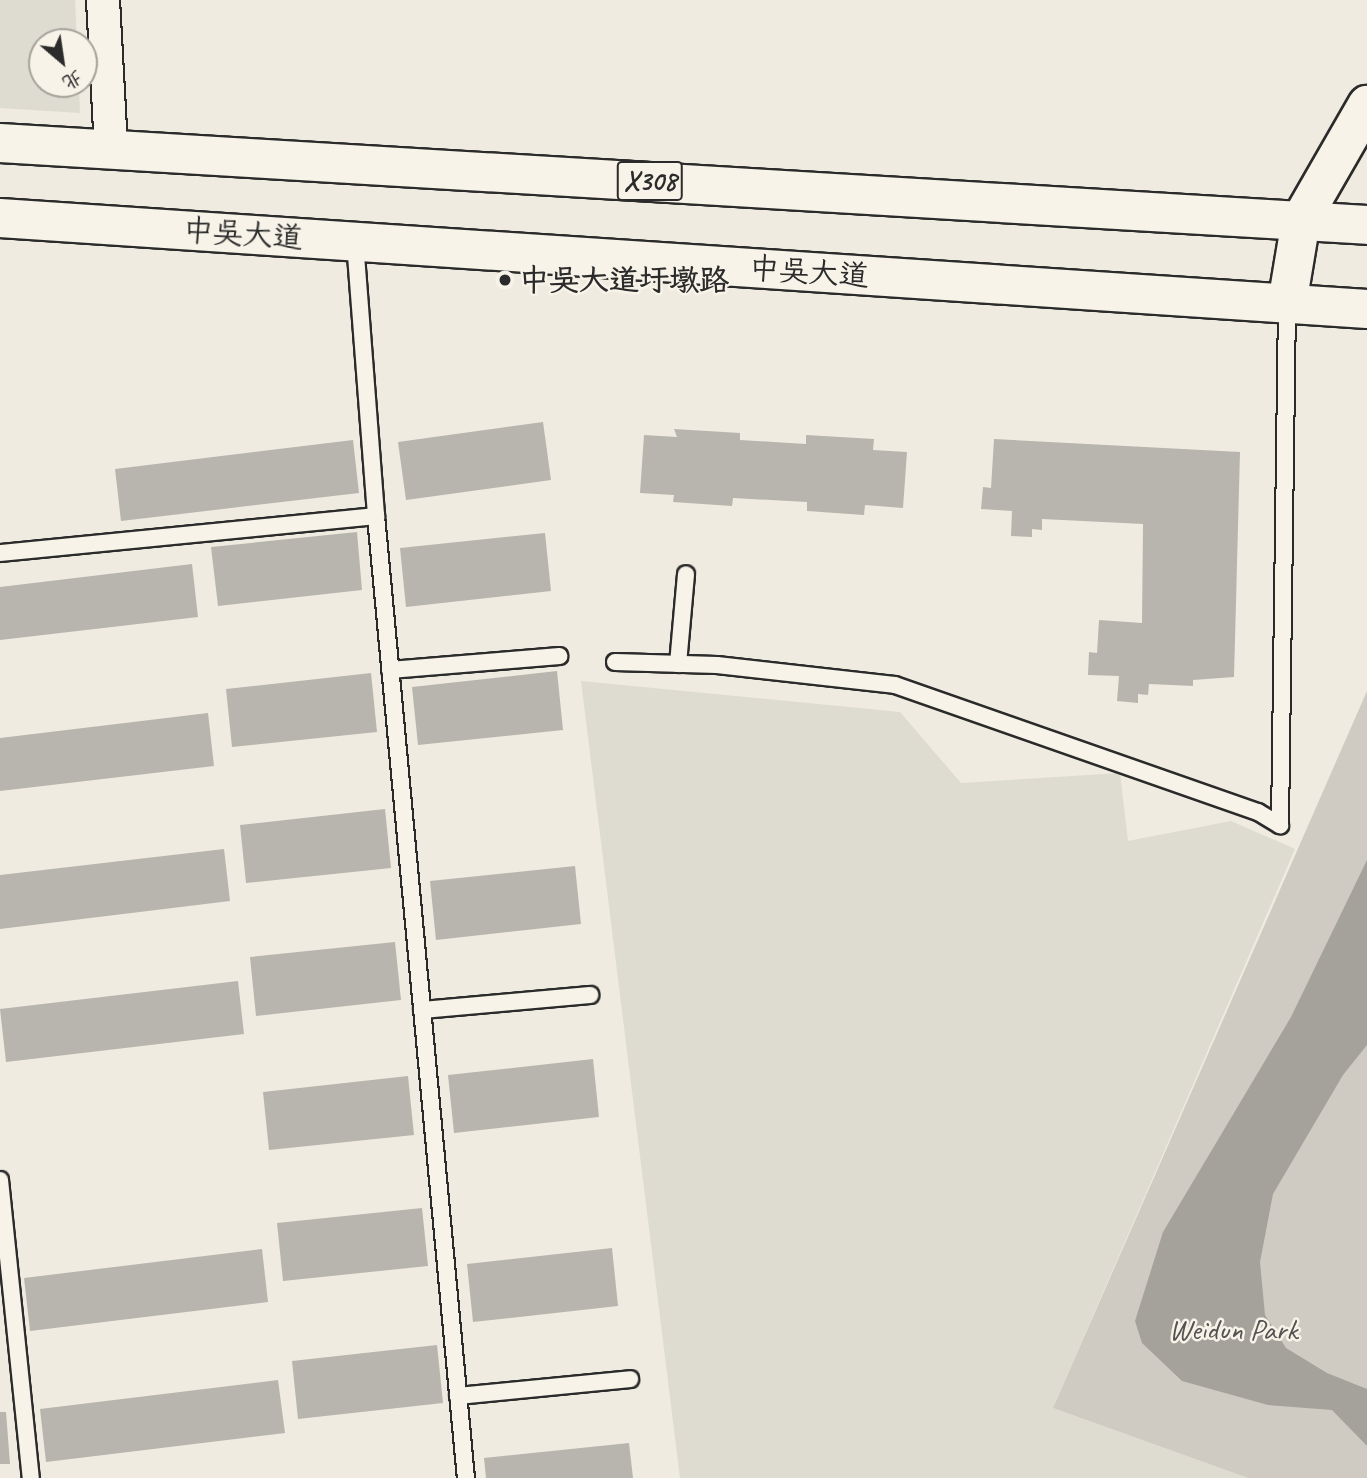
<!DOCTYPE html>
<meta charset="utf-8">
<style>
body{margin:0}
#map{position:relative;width:1367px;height:1478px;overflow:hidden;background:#efebe0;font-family:Caveat,"LXGW WenKai TC",sans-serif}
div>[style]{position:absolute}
.built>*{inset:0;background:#dedbd1}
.green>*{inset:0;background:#cfcbc2}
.water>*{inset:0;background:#a4a29a}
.building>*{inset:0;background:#b8b5ae}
.roads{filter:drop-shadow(2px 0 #2b2b2b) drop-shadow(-2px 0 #2b2b2b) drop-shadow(0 2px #2b2b2b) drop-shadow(0 -2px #2b2b2b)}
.lane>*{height:16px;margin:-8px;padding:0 8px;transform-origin:8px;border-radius:8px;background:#f7f3e8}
.street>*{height:32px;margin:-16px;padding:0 16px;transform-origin:16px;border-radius:16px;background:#f7f3e8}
.secondary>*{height:38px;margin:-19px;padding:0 19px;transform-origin:19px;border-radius:19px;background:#f7f3e8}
.primary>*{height:38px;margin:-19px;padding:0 19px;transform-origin:19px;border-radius:19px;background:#f7f3e8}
.dots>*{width:19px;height:19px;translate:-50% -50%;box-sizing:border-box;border:4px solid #f7f3e8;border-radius:50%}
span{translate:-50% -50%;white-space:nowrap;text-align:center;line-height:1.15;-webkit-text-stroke:5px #f7f3e8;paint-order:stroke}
.shield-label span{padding:2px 5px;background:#f7f3e8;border:2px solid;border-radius:5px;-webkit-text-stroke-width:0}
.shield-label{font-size:28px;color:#2b2b2b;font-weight:700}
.street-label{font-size:30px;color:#2b2b2b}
.poi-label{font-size:30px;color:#2b2b2b;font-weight:700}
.left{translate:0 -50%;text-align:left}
.park-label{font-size:30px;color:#545351}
.north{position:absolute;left:28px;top:28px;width:70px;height:70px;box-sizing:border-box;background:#f7f3e8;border:2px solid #a5a39c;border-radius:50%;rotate:151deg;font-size:19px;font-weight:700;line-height:28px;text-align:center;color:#2b2b2b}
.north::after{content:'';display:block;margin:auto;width:24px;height:32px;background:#2b2b2b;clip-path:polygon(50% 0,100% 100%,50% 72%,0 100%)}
</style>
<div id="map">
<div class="built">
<i style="clip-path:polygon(0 0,75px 0,77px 42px,42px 42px,42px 84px,79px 84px,80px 113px,0 108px)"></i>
<i style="clip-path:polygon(581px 681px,900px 712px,961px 783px,1120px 773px,1128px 841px,1231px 821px,1295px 849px,1053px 1408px,1248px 1478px,680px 1478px)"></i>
</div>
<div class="green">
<i style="clip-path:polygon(1367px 691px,1367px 1478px,1248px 1478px,1053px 1408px)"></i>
</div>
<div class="water">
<i style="clip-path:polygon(1367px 860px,1367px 1045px,1343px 1075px,1273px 1194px,1260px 1262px,1265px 1315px,1286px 1348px,1327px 1373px,1367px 1389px,1367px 1446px,1332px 1410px,1268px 1405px,1182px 1381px,1142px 1343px,1135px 1321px,1163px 1232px,1291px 1017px)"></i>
</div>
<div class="building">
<i style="clip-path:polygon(543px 422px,551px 480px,406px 500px,398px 442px)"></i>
<i style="clip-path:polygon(674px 429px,740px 433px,740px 440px,806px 444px,806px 435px,874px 439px,873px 450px,907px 452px,903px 508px,865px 505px,864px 515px,807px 511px,807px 502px,733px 498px,732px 506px,673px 502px,674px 495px,640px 493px,644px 435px,677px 437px)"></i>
<i style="clip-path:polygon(994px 439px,1240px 452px,1234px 677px,1193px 680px,1193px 686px,1149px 684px,1148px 695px,1138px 694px,1138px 703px,1117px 701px,1119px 676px,1088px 675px,1089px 652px,1097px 653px,1099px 620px,1142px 623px,1143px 524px,1042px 519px,1042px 530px,1032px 529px,1032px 537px,1011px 536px,1012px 511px,981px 509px,983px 487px,991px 488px)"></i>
<i style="clip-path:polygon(353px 440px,359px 493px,121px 521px,115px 469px)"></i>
<i style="clip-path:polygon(357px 532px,362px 590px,218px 606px,211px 547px)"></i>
<i style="clip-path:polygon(545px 533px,551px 591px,406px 607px,400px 548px)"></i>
<i style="clip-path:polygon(192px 564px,198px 617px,0 640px,0 587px)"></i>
<i style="clip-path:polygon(557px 671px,563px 730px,418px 745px,412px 687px)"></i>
<i style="clip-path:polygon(371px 673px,377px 732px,232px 747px,226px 689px)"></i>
<i style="clip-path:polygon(208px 713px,214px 766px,0 791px,0 738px)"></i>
<i style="clip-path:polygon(385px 809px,391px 868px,246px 883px,240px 825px)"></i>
<i style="clip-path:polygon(224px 849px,230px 901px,0 929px,0 875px)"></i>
<i style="clip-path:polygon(575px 866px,581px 924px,436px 940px,430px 881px)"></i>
<i style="clip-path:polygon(395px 942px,401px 1000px,256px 1016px,250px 957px)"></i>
<i style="clip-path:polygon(238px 981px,244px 1034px,6px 1062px,0 1009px)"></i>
<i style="clip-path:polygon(593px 1059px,599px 1117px,454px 1133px,448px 1075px)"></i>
<i style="clip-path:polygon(408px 1076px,414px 1135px,269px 1150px,263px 1092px)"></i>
<i style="clip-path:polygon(422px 1208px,428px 1266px,283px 1281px,277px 1223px)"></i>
<i style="clip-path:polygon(612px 1248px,618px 1306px,473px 1322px,467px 1264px)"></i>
<i style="clip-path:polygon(262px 1249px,268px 1302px,30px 1331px,24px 1278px)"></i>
<i style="clip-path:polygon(437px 1345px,443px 1403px,298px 1419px,292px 1361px)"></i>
<i style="clip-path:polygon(278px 1380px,285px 1433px,46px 1462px,40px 1409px)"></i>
<i style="clip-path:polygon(0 1412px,6px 1412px,10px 1464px,0 1464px)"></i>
<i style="clip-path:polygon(629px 1443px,633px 1478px,486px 1478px,484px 1458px)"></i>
</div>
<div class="roads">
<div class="lane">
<i style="left:355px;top:242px;width:275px;rotate:85.6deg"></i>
<i style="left:376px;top:516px;width:966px;rotate:84.66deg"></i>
<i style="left:0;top:553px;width:378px;rotate:-5.6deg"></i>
<i style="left:615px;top:662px;width:102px;rotate:1.7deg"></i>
<i style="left:717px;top:665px;width:179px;rotate:6.4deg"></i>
<i style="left:895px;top:685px;width:385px;rotate:19.3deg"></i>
<i style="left:1258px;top:812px;width:26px;rotate:31deg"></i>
<i style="left:1280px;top:825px;width:521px;rotate:-89.23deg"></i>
<i style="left:678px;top:664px;width:90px;rotate:-84.9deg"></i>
<i style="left:390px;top:670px;width:170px;rotate:-4.7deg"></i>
<i style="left:422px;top:1010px;width:169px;rotate:-5.1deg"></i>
<i style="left:0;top:1180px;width:300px;rotate:84.1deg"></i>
<i style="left:458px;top:1396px;width:173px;rotate:-5.6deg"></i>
</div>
<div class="street">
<i style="left:103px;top:0;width:150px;rotate:86.9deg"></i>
</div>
<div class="secondary">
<i style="left:1287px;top:304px;width:85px;rotate:-80.5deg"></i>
<i style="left:1301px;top:220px;width:133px;rotate:-60.1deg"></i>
</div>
<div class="primary">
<i style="left:0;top:143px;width:1369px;rotate:3.43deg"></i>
<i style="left:0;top:218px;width:1370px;rotate:3.81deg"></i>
</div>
</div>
<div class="dots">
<i style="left:505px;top:280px;background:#2b2b2b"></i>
</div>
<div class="shield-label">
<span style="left:650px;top:181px">X308</span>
</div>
<div class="street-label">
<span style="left:243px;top:234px;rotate:4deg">中吴大道</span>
<span style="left:809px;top:272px;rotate:4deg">中吴大道</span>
</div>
<div class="poi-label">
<span class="left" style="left:519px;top:280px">中吴大道圩墩路</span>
</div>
<div class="park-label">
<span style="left:1233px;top:1329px">Weidun Park</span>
</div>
<div class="north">北</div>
</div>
